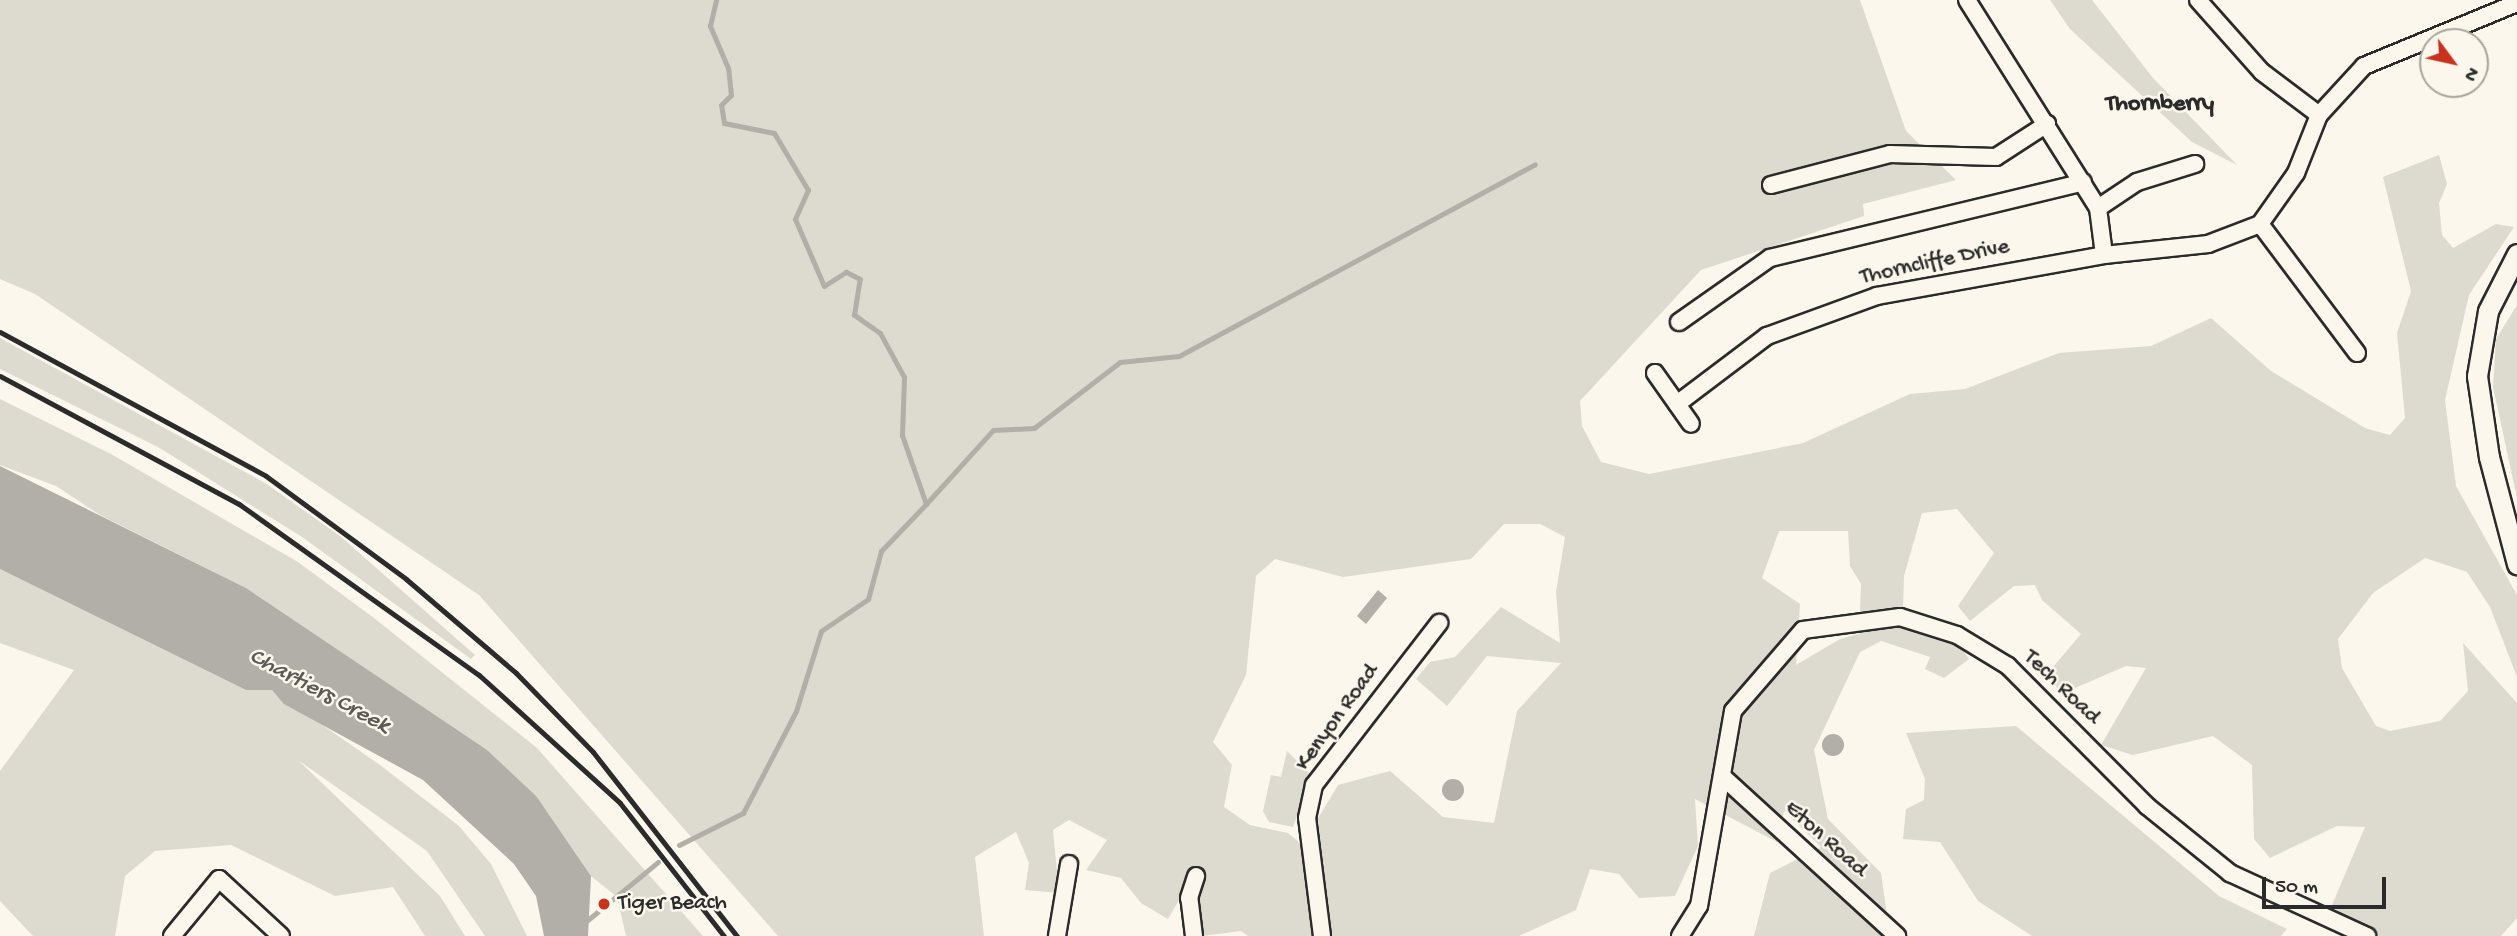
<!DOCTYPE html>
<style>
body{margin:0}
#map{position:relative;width:2517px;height:936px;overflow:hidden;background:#fbf7ec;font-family:"Gochi Hand",sans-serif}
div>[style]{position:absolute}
.green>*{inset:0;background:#dddad0}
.water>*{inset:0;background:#b1afa7}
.round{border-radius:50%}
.stream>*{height:5px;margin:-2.5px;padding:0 2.5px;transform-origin:2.5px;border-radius:2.5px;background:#b1afa7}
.roads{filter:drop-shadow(2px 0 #2b2b2b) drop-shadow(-2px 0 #2b2b2b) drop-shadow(0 2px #2b2b2b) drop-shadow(0 -2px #2b2b2b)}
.minor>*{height:16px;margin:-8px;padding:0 8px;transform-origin:8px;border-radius:8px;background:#fbf7ec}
.tertiary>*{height:19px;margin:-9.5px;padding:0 9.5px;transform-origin:9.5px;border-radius:9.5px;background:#fbf7ec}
.rail>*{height:5px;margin:-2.5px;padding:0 2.5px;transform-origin:2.5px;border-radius:2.5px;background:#2b2b2b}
.dots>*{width:19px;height:19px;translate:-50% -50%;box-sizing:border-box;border:4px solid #fbf7ec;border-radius:50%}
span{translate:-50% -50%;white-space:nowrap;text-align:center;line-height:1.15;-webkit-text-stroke:5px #fbf7ec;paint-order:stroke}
.street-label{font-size:23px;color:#2b2b2b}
.poi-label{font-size:23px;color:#2b2b2b}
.left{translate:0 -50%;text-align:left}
.neighbourhood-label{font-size:24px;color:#2b2b2b;font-weight:700}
.water-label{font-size:24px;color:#5a5956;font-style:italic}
.north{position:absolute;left:2419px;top:28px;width:70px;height:70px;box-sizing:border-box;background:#fbf7ec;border:2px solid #a8a59f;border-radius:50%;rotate:123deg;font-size:19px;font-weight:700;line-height:28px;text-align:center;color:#2b2b2b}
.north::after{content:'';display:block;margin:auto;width:24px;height:32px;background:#c8321e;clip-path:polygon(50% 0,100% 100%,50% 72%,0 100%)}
.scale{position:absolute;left:2262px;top:877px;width:124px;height:32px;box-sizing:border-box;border:4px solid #2b2b2b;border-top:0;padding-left:9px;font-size:21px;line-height:24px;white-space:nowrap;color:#2b2b2b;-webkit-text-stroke:5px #fbf7ec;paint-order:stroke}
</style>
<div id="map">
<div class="green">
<i style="clip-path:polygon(evenodd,0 0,1860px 0,1906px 131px,1956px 180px,1863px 204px,1864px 216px,1701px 270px,1580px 401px,1582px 426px,1601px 462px,1649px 474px,1803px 443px,1910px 394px,1965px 389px,2059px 353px,2151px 346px,2211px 318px,2271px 371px,2365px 428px,2390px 435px,2405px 418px,2397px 333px,2411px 291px,2383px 177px,2439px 155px,2447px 184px,2439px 203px,2442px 235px,2453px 248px,2496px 224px,2514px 227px,2469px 295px,2445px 400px,2456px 486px,2517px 595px,2517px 677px,2490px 607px,2467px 572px,2425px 558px,2373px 593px,2338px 639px,2342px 668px,2376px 726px,2390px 731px,2440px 721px,2468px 691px,2463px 643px,2517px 703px,2517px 918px,2501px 936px,2360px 936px,2332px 905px,2365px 827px,2337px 826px,2270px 858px,2254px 839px,2252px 765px,2213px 736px,2133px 755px,2101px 745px,2146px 668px,2126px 666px,2061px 694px,2047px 674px,2081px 634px,2042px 600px,2035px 585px,2014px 586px,1970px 621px,1958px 606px,1994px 553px,1957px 509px,1922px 513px,1904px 576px,1903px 609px,1860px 613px,1861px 584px,1850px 566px,1848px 531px,1779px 531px,1762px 578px,1800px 604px,1796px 665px,1840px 639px,1895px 624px,1955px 640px,1969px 659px,1944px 678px,1925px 669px,1930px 657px,1881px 641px,1860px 652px,1814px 750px,1828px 819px,1881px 873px,1890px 936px,1754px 936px,1770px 873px,1821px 847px,1784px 811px,1777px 842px,1695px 799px,1698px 846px,1675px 896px,1639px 898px,1619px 874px,1590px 869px,1576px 910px,1519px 936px,1248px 936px,1241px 931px,1203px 936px,1187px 886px,1168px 919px,1141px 903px,1121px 878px,1086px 870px,1107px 840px,1069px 820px,1053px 830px,1059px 893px,1025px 890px,1029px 863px,1016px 832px,975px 857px,984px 936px,778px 936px,479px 595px,35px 294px,0 279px,0 0,1504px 524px,1540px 524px,1565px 537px,1556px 592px,1560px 643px,1501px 607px,1455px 657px,1430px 662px,1416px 679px,1447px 706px,1487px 656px,1561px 663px,1517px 711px,1494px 823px,1443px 817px,1390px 771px,1338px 785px,1302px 845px,1288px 833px,1250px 825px,1224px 807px,1232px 765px,1213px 742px,1246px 675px,1256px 576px,1275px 559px,1343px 577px,1471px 559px,1504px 524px)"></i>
<i style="clip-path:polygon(2050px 0,2092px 0,2153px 78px,2237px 165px,2192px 142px,2070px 29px)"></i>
<i style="clip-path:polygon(2517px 305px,2517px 498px,2493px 387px,2496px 339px)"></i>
<i style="clip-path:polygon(0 338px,265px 483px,340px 536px,475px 655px,471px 659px,302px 537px,158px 447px,0 369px)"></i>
<i style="clip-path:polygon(0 399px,111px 454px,298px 562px,374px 618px,537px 748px,703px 936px,626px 936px,617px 897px,591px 876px,537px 797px,246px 588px,100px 515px,56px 486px,0 465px)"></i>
<i style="clip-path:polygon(0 569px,246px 690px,272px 690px,380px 765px,459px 826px,491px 864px,527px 936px,485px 936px,427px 851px,298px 760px,440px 896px,465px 936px,425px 936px,393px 887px,335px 896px,231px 845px,155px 851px,125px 876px,115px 936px,33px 936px,0 901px,0 771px,74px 670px,0 643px)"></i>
<i style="clip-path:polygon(2016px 726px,2219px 896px,2287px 929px,2281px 936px,2032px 936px,1978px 901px,1940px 842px,1903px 839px,1906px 809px,1924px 800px,1925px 779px,1906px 733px)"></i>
<i style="clip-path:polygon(1287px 751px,1312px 776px,1293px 827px,1269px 822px,1263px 811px,1271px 775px,1281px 777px)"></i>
</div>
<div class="water">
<i style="clip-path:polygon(0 466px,246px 588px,487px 750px,537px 797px,591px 876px,588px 936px,544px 936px,536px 896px,514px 864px,423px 780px,284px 704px,272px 690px,246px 690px,0 569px)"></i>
<i style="clip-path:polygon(1378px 590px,1387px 598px,1366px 624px,1357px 616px)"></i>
<i class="round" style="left:1822px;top:734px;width:22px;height:22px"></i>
<i class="round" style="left:1442px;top:779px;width:22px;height:22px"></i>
</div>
<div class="stream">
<i style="left:926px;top:504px;width:100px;rotate:-47.8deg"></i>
<i style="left:993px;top:430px;width:41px;rotate:-2.8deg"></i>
<i style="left:1034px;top:428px;width:108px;rotate:-37.5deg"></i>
<i style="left:1120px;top:362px;width:59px;rotate:-5.8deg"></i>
<i style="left:1179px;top:356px;width:404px;rotate:-28.3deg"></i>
<i style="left:679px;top:845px;width:72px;rotate:-26.6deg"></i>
<i style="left:743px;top:813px;width:115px;rotate:-62.5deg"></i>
<i style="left:796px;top:711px;width:84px;rotate:-72.6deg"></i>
<i style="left:821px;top:631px;width:57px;rotate:-34.2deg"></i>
<i style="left:868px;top:599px;width:50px;rotate:-74.8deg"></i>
<i style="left:881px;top:551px;width:65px;rotate:-46.2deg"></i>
<i style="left:926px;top:504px;width:73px;rotate:-109.2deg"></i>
<i style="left:902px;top:435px;width:58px;rotate:-88deg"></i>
<i style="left:904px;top:377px;width:50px;rotate:-118.6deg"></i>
<i style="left:880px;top:333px;width:32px;rotate:-145deg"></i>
<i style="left:854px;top:315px;width:36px;rotate:-81deg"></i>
<i style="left:860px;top:279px;width:16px;rotate:-153deg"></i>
<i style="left:846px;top:272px;width:26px;rotate:148deg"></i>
<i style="left:824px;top:286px;width:73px;rotate:-113.4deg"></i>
<i style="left:795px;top:219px;width:32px;rotate:-66deg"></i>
<i style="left:808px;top:190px;width:66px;rotate:-120.8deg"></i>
<i style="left:774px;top:133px;width:51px;rotate:-168.7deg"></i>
<i style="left:724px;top:123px;width:18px;rotate:-99deg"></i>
<i style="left:721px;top:105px;width:14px;rotate:-45deg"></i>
<i style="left:731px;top:95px;width:27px;rotate:-96deg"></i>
<i style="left:728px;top:68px;width:46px;rotate:-113.2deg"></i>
<i style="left:710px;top:26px;width:27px;rotate:-77deg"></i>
<i style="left:584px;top:923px;width:96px;rotate:-39.5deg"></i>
</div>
<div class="roads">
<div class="minor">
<i style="left:1967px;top:0;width:246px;rotate:57.8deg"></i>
<i style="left:2098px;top:208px;width:47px;rotate:82.7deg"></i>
<i style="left:2104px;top:255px;width:105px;rotate:-6deg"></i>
<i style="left:2208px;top:244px;width:56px;rotate:-21deg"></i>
<i style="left:2198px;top:0;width:96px;rotate:48.4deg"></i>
<i style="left:2262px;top:72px;width:71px;rotate:37deg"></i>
<i style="left:1771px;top:185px;width:123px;rotate:-14.6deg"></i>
<i style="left:1890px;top:154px;width:106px;rotate:1.6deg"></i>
<i style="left:1996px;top:157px;width:61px;rotate:-32.9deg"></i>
<i style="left:2098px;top:208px;width:47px;rotate:-33.7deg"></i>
<i style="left:2137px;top:182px;width:61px;rotate:-17.2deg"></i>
<i style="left:1679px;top:322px;width:111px;rotate:-35.1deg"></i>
<i style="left:1770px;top:258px;width:322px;rotate:-13.6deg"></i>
<i style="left:2357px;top:353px;width:161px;rotate:-126.9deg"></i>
<i style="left:2260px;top:224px;width:62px;rotate:-54.8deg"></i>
<i style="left:2296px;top:173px;width:62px;rotate:-68.4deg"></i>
<i style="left:2319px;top:115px;width:67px;rotate:-47.4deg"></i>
<i style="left:2364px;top:66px;width:165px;rotate:-22.4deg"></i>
<i style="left:1655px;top:373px;width:62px;rotate:54.8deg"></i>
<i style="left:1677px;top:404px;width:113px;rotate:-37.1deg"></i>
<i style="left:1767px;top:336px;width:117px;rotate:-20deg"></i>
<i style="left:1877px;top:296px;width:231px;rotate:-10.2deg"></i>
<i style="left:1723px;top:777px;width:236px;rotate:42.4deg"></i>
<i style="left:172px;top:936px;width:74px;rotate:-50.5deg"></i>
<i style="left:219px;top:879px;width:84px;rotate:42.6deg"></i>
<i style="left:1057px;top:936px;width:73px;rotate:-80.5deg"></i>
<i style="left:1194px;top:936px;width:38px;rotate:-97deg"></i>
<i style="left:1189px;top:898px;width:23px;rotate:-72deg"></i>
<i style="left:1322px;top:936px;width:119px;rotate:-97.2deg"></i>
<i style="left:1307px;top:818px;width:34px;rotate:-78deg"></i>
<i style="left:1314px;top:785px;width:205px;rotate:-52.3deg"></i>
<i style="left:1680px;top:936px;width:36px;rotate:-58deg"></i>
<i style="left:1699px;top:906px;width:198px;rotate:-80.1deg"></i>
<i style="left:1733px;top:711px;width:107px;rotate:-49.2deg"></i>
<i style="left:1803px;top:630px;width:98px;rotate:-7.6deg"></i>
<i style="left:1900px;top:617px;width:60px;rotate:17.5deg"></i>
<i style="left:1957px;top:635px;width:60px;rotate:31.3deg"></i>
<i style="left:2008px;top:666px;width:197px;rotate:45.2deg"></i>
<i style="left:2147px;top:806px;width:107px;rotate:38.9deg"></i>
<i style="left:2230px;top:873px;width:151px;rotate:24.7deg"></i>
</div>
<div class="tertiary">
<i style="left:2517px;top:254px;width:64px;rotate:117deg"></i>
<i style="left:2488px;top:311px;width:66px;rotate:99.6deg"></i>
<i style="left:2477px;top:376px;width:82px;rotate:81.6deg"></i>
<i style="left:2489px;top:457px;width:111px;rotate:75.3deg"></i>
</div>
</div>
<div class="rail">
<i style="left:0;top:332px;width:302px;rotate:28.4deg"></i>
<i style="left:266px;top:476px;width:174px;rotate:36.3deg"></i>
<i style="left:406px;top:579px;width:145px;rotate:40.5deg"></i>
<i style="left:516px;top:673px;width:110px;rotate:45.7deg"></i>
<i style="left:593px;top:752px;width:234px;rotate:52deg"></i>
<i style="left:0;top:376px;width:271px;rotate:28.2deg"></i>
<i style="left:239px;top:504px;width:295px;rotate:35.5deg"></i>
<i style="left:479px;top:675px;width:190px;rotate:42.2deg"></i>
<i style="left:620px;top:803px;width:169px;rotate:52deg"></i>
</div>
<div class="dots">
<i style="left:604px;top:904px;background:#c8321e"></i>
</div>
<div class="street-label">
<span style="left:1935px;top:263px;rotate:-12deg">Thorncliffe Drive</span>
<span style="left:2061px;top:688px;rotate:44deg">Tech Road</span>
<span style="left:1338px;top:718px;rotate:-54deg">Kenyon Road</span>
<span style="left:1825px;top:840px;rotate:42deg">Eton Road</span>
</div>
<div class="poi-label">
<span class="left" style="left:618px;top:904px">Tiger Beach</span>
</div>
<div class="neighbourhood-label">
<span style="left:2160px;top:105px">Thornberry</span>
</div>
<div class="water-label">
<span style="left:319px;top:692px;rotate:28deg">Chartiers Creek</span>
</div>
<div class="north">N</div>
<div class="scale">50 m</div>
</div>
